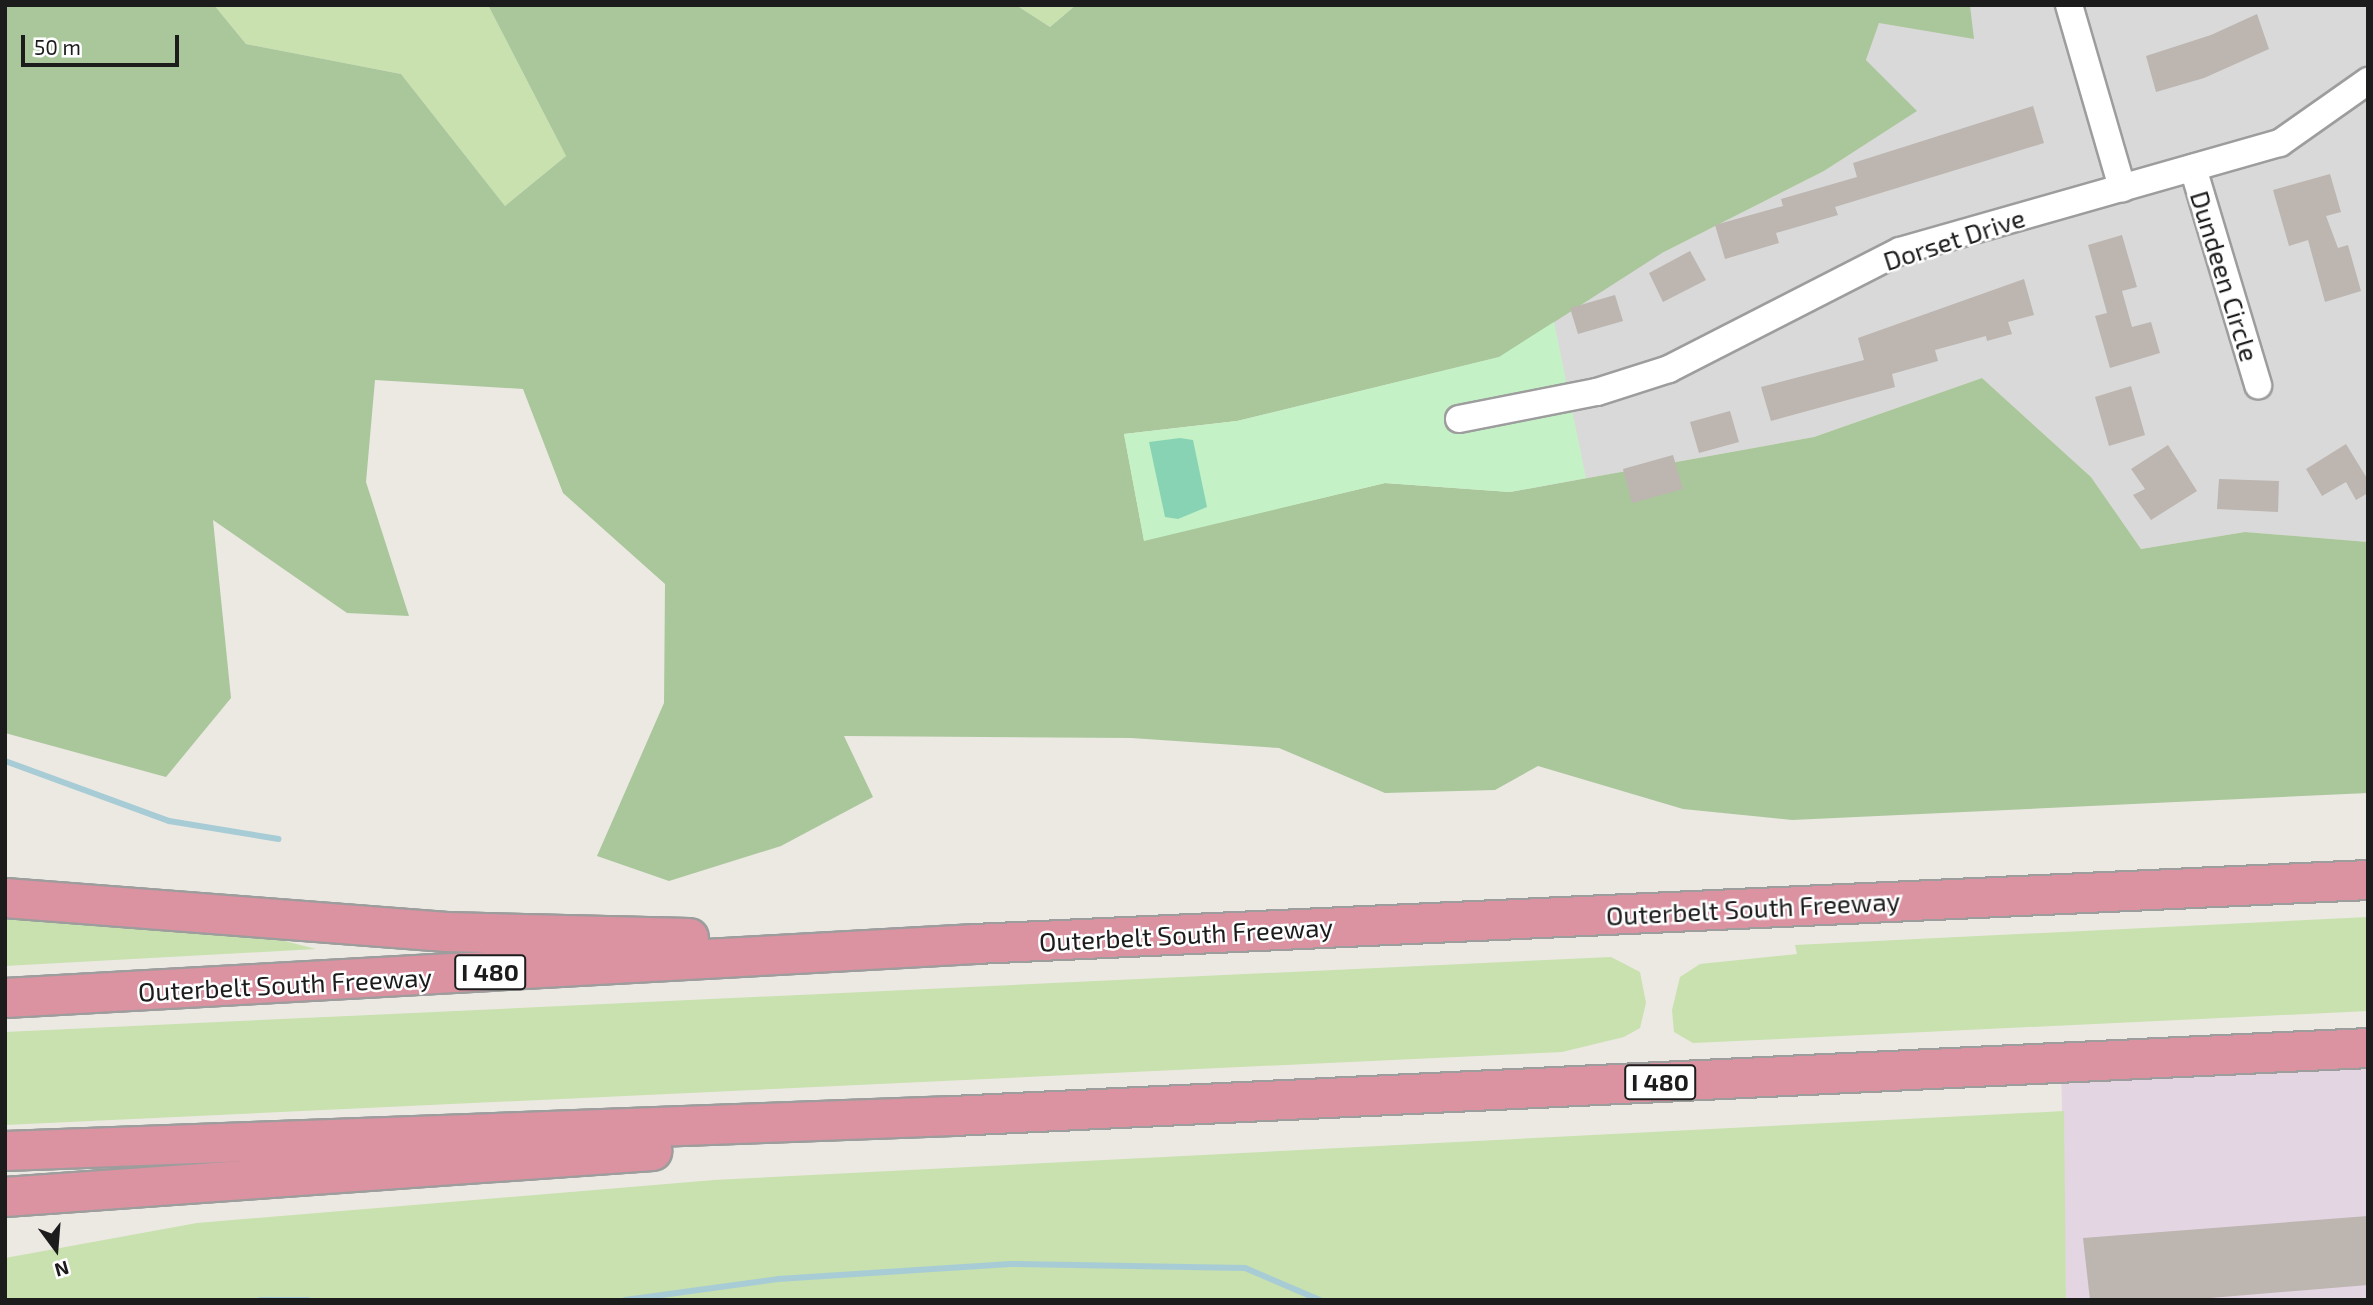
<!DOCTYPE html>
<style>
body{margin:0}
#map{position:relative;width:2373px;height:1305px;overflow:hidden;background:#ece9e3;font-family:"Exo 2",sans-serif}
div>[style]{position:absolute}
.residential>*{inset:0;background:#dad9d9}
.industrial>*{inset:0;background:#e4d5e2}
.grass>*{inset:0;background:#c8e1ae}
.forest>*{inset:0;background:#aac79c}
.park>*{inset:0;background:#c4f2c6}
.pitch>*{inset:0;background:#89d3b5}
.stream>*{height:6px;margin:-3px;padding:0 3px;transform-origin:3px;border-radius:3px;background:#a8ccd5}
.building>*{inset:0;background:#bcb5b0}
.roads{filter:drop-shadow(2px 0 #9d9d9d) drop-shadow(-2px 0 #9d9d9d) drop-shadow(0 2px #9d9d9d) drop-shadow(0 -2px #9d9d9d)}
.minor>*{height:26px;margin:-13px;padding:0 13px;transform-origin:13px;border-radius:13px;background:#fff}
.highway>*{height:38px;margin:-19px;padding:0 19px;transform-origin:19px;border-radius:19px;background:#db93a2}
span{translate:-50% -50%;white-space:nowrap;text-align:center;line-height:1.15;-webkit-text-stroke:5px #fff;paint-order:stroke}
.shield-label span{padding:2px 5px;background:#fff;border:2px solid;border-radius:5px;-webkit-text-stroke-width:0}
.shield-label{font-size:24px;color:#1c1c1c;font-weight:700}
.street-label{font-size:26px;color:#1c1c1c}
.frame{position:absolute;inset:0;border:7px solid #1c1c1c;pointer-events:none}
.north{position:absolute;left:21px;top:1214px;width:70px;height:70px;-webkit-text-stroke:5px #fff;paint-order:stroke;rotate:164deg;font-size:19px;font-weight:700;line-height:28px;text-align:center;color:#1c1c1c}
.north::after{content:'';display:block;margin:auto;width:24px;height:32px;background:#1c1c1c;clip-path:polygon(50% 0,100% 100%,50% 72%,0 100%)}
.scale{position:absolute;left:21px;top:35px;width:158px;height:32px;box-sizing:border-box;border:4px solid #1c1c1c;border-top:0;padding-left:9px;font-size:21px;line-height:24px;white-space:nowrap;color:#1c1c1c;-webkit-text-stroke:5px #fff;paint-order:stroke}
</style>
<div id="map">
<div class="residential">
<i style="clip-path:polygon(1970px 5px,2368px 5px,2368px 542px,2245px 532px,2141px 549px,2091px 477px,1982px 378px,1814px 437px,1510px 492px,1237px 421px,1662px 253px,1824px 171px,1916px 111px,1866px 60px,1879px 22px,1973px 38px)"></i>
</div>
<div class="industrial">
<i style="clip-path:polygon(2368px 1048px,2368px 1300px,2066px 1300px,2061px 1063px)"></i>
</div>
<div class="grass">
<i style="clip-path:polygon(214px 5px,488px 5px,566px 156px,505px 206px,401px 74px,246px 44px)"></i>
<i style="clip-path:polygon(1016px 5px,1076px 5px,1050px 27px)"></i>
<i style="clip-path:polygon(5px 914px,269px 937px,316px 949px,5px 966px)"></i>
<i style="clip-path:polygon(2368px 917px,2368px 1011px,1693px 1043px,1674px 1032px,1672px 1010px,1680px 977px,1700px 964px,1797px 954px,1795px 945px)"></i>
<i style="clip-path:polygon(1611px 957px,1640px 972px,1646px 1003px,1640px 1028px,1624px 1037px,1562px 1052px,5px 1125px,5px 1032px)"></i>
<i style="clip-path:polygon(2064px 1111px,2066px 1300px,5px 1300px,5px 1258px,197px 1223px,714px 1180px)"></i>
</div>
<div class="forest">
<i style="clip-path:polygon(5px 5px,214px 5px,246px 44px,401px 74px,505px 206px,566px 156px,488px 5px,1016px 5px,1050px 27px,1076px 5px,1970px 5px,1974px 39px,1879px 23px,1866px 60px,1917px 111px,1824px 171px,1662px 253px,1500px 357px,1237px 421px,1124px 434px,1144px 540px,1385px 483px,1510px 492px,1814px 437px,1982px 378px,2091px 477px,2141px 549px,2245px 532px,2368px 542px,2368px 793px,1792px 820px,1683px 809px,1538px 766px,1495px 790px,1385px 793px,1279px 748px,1131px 738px,844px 736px,873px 797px,781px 846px,669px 881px,597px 856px,664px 703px,665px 584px,563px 493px,523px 389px,375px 380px,366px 482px,409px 616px,347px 613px,213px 520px,231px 698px,166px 777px,5px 733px)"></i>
</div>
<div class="park">
<i style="clip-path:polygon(1554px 322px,1586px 478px,1510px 492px,1385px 483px,1144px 541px,1124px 434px,1237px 421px,1499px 357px)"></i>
</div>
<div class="pitch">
<i style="clip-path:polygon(1180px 438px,1193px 440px,1207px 507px,1178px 519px,1165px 517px,1149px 442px)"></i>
</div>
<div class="stream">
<i style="left:5px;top:761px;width:175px;rotate:20.1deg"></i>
<i style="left:169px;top:821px;width:111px;rotate:9.3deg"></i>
<i style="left:260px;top:1300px;width:48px"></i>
<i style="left:625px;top:1300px;width:154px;rotate:-7.8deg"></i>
<i style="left:778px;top:1279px;width:233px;rotate:-3.7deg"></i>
<i style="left:1011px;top:1264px;width:234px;rotate:1deg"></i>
<i style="left:1245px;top:1268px;width:82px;rotate:23.1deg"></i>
</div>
<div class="building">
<i style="clip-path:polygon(2257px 14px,2269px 49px,2204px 78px,2156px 92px,2146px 56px,2211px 35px)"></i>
<i style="clip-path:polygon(2033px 106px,2044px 143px,1835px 207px,1838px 215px,1776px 233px,1779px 243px,1725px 259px,1715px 225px,1783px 206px,1781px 199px,1857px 177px,1853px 163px)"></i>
<i style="clip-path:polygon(2330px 174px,2341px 212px,2326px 216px,2338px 248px,2348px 245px,2361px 291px,2325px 302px,2308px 240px,2289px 246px,2273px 190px)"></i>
<i style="clip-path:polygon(2122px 235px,2137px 287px,2122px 291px,2132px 327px,2151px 322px,2160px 353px,2110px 368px,2095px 316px,2107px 313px,2088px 245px)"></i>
<i style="clip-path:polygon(1690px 251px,1706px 280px,1663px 302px,1649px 273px)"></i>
<i style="clip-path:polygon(2024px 279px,2034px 315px,2008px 322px,2012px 334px,1987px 341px,1986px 336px,1935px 350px,1938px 361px,1892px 374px,1895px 387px,1771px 421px,1761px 387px,1864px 360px,1858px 338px)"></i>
<i style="clip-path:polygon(1615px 295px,1623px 321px,1578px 334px,1570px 308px)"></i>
<i style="clip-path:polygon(2131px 386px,2145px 435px,2109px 446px,2095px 397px)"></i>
<i style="clip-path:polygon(1730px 411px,1739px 442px,1699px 453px,1690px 422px)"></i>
<i style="clip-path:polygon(2346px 444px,2368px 480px,2368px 493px,2356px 500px,2346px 482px,2322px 496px,2306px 469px)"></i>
<i style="clip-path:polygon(2168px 445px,2197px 491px,2151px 520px,2133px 495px,2145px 489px,2131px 469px)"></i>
<i style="clip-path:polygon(1673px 455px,1683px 489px,1632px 503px,1623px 469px)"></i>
<i style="clip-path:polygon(2219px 479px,2279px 481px,2278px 512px,2217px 509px)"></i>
<i style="clip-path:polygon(2368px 1216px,2368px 1285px,2186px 1300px,2090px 1300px,2083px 1238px)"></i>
</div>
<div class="roads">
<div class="minor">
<i style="left:2069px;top:5px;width:191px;rotate:73.8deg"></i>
<i style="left:2193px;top:168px;width:227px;rotate:73.3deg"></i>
<i style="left:1459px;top:419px;width:141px;rotate:-11.1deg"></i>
<i style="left:1597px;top:392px;width:76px;rotate:-17.7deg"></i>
<i style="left:1669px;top:369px;width:259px;rotate:-27.1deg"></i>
<i style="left:1900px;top:251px;width:395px;rotate:-15.9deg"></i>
<i style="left:2280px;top:143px;width:108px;rotate:-35.2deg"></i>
</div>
<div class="highway">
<i style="left:5px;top:898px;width:443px;rotate:4.4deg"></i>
<i style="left:447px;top:932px;width:242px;rotate:1.4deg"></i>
<i style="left:5px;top:998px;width:972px;rotate:-3.19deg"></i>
<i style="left:975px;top:944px;width:1394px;rotate:-2.63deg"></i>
<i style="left:5px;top:1151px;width:949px;rotate:-2.11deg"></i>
<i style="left:953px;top:1116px;width:1417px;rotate:-2.75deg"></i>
<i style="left:5px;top:1197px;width:649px;rotate:-4.07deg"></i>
</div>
</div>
<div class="shield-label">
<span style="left:490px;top:972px">I 480</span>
<span style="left:1660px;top:1082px">I 480</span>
</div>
<div class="street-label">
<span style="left:1954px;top:239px;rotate:-18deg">Dorset Drive</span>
<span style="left:2225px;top:276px;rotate:73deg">Dundeen Circle</span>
<span style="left:1753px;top:908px;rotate:-3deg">Outerbelt South Freeway</span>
<span style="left:1186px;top:934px;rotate:-3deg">Outerbelt South Freeway</span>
<span style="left:285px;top:984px;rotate:-3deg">Outerbelt South Freeway</span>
</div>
<div class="frame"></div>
<div class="north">N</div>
<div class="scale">50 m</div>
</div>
